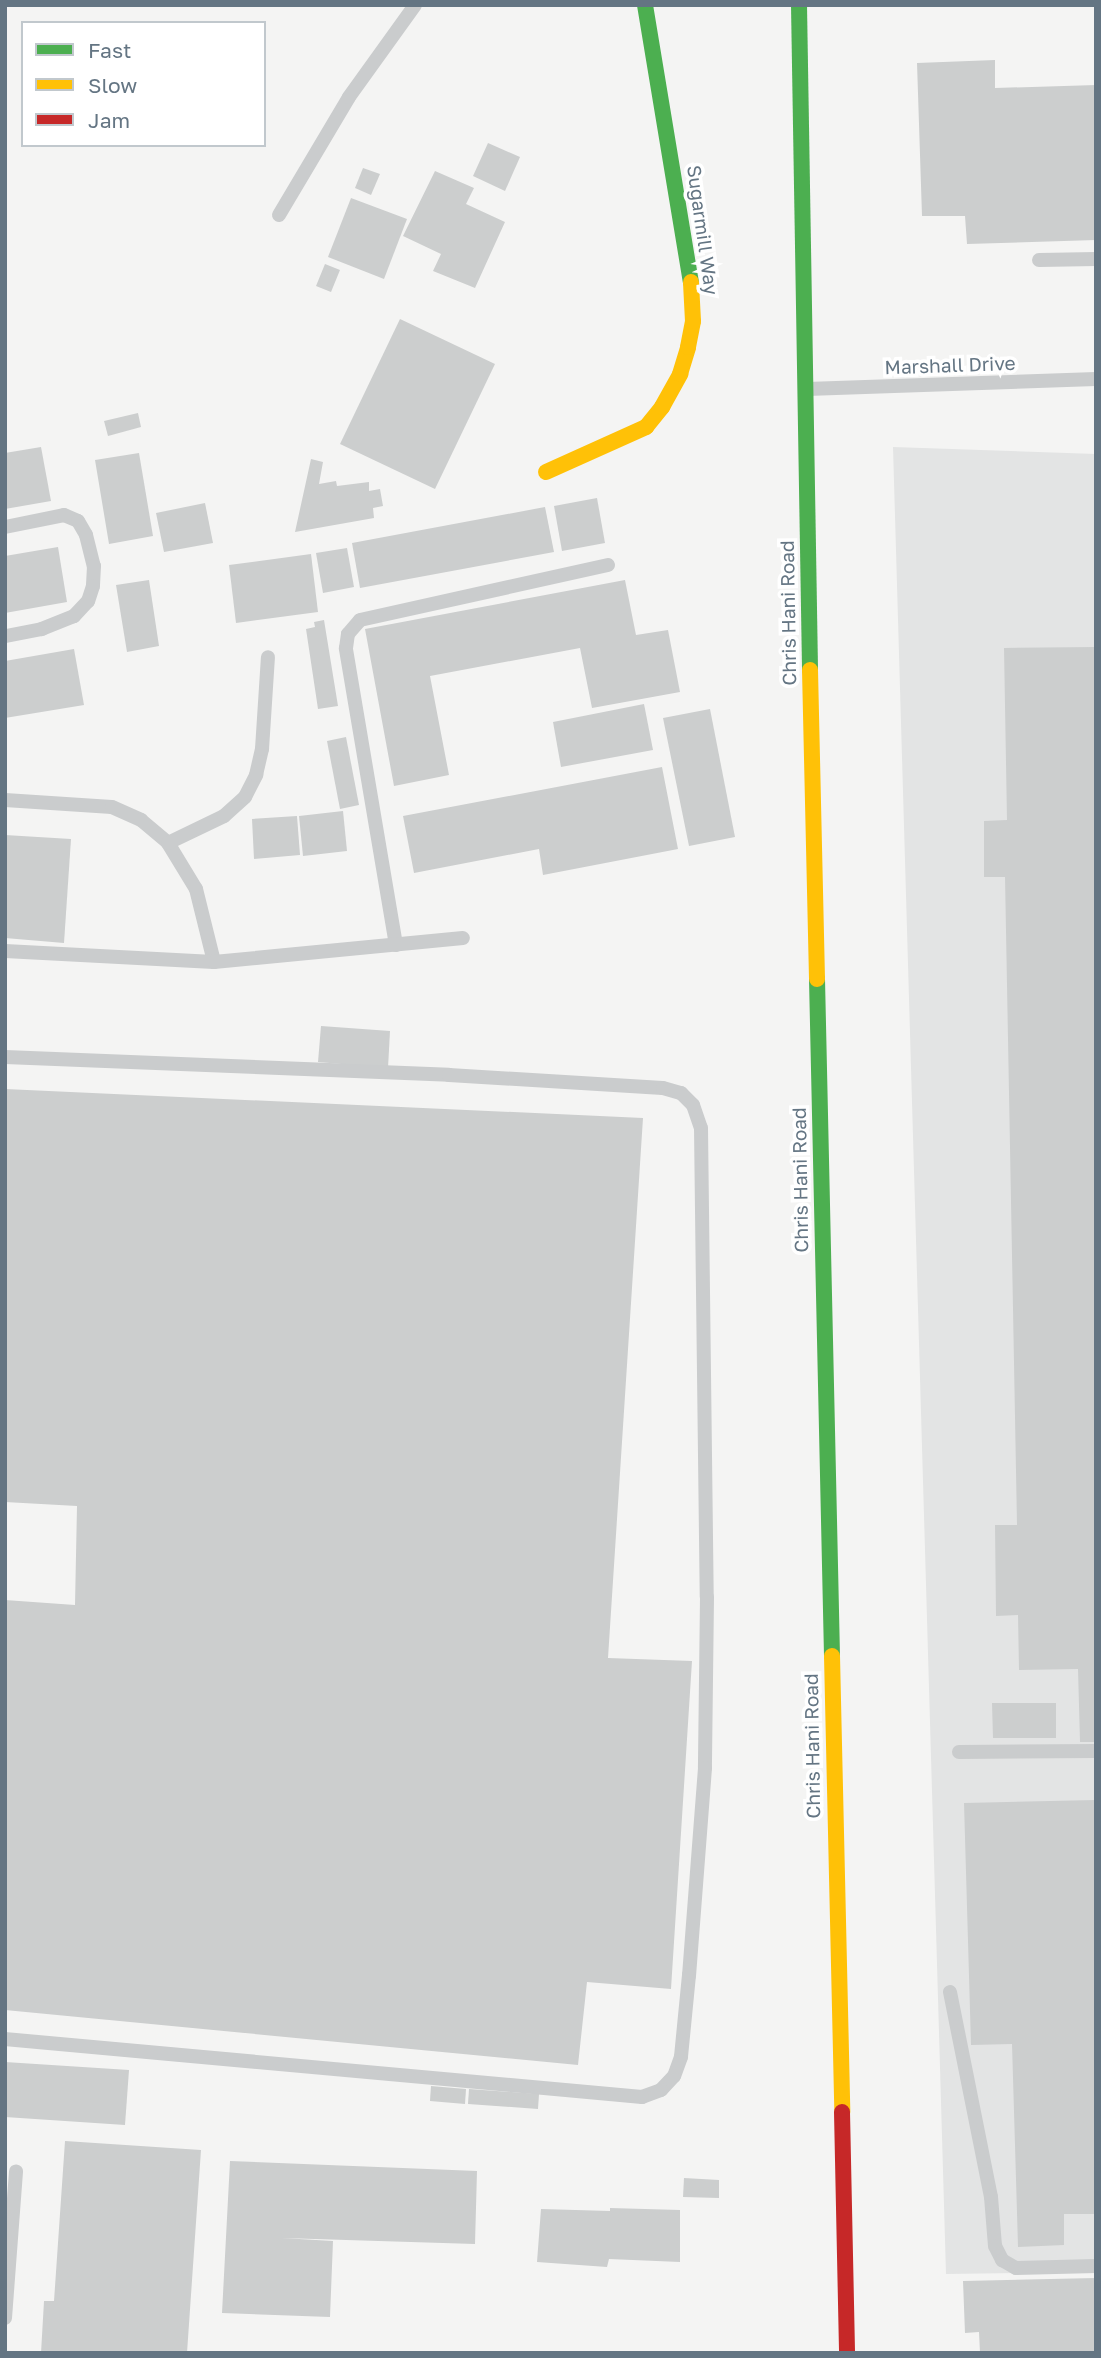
<!DOCTYPE html>
<style>
body{margin:0}
#map{position:relative;width:1101px;height:2358px;overflow:hidden;background:#f4f4f3;font-family:"Golos Text",sans-serif}
div>[style]{position:absolute}
.built>*{inset:0;background:#e3e4e4}
.building>*{inset:0;background:#cccece}
.lane>*{height:14px;margin:-7px;padding:0 7px;transform-origin:7px;border-radius:7px;background:#cacccd}
.fast>*{height:16px;margin:-8px;padding:0 8px;transform-origin:8px;border-radius:8px;background:#4caf50}
.slow>*{height:16px;margin:-8px;padding:0 8px;transform-origin:8px;border-radius:8px;background:#ffc107}
.jam>*{height:16px;margin:-8px;padding:0 8px;transform-origin:8px;border-radius:8px;background:#c62828}
span{translate:-50% -50%;white-space:nowrap;text-align:center;line-height:1.15;-webkit-text-stroke:7px #fff;paint-order:stroke}
.street-label{font-size:19px;color:#647583}
.frame{position:absolute;inset:0;border:7px solid #647583;pointer-events:none}
.legend{position:absolute;left:21px;top:21px;width:245px;height:126px;box-sizing:border-box;background:#fff;border:2px solid #c1c8cd;margin:0;padding:9px 12px;list-style:none;font-size:21px;color:#647583}
.legend li{display:flex;align-items:center;gap:14px;height:35px}
.legend b{width:35px;border:2px solid #c1c8cd}
</style>
<div id="map">
<div class="built">
<i style="clip-path:polygon(893px 447px,1096px 454px,1096px 2272px,946px 2274px)"></i>
</div>
<div class="building">
<i style="clip-path:polygon(995px 60px,995px 88px,1096px 85px,1096px 240px,967px 244px,965px 216px,922px 216px,917px 63px)"></i>
<i style="clip-path:polygon(488px 143px,520px 157px,505px 191px,473px 176px)"></i>
<i style="clip-path:polygon(363px 168px,380px 174px,371px 195px,355px 188px)"></i>
<i style="clip-path:polygon(435px 171px,474px 188px,466px 204px,505px 222px,475px 288px,433px 271px,441px 254px,403px 236px)"></i>
<i style="clip-path:polygon(351px 198px,407px 219px,384px 279px,328px 257px)"></i>
<i style="clip-path:polygon(325px 264px,340px 270px,331px 292px,316px 286px)"></i>
<i style="clip-path:polygon(400px 319px,495px 364px,435px 489px,340px 444px)"></i>
<i style="clip-path:polygon(138px 413px,141px 427px,108px 436px,104px 421px)"></i>
<i style="clip-path:polygon(41px 447px,51px 501px,5px 509px,5px 453px)"></i>
<i style="clip-path:polygon(139px 453px,153px 536px,109px 544px,95px 460px)"></i>
<i style="clip-path:polygon(311px 459px,323px 462px,319px 484px,336px 481px,337px 486px,369px 482px,369px 491px,380px 489px,383px 506px,373px 508px,374px 518px,295px 532px)"></i>
<i style="clip-path:polygon(597px 498px,605px 543px,562px 551px,554px 506px)"></i>
<i style="clip-path:polygon(205px 503px,213px 543px,164px 552px,156px 513px)"></i>
<i style="clip-path:polygon(545px 507px,554px 552px,360px 588px,352px 543px)"></i>
<i style="clip-path:polygon(58px 547px,67px 602px,5px 613px,5px 556px)"></i>
<i style="clip-path:polygon(347px 548px,354px 587px,323px 593px,316px 553px)"></i>
<i style="clip-path:polygon(311px 554px,318px 612px,236px 623px,229px 565px)"></i>
<i style="clip-path:polygon(149px 580px,159px 646px,127px 652px,116px 585px)"></i>
<i style="clip-path:polygon(625px 580px,636px 635px,668px 630px,680px 692px,592px 708px,580px 648px,430px 676px,449px 775px,394px 786px,365px 629px)"></i>
<i style="clip-path:polygon(324px 620px,338px 706px,318px 709px,306px 629px,315px 627px,314px 622px)"></i>
<i style="clip-path:polygon(1096px 647px,1096px 1742px,1080px 1742px,1078px 1669px,1019px 1670px,1018px 1615px,996px 1616px,995px 1525px,1017px 1525px,1005px 877px,984px 877px,984px 821px,1007px 820px,1004px 648px)"></i>
<i style="clip-path:polygon(74px 649px,84px 705px,5px 718px,5px 661px)"></i>
<i style="clip-path:polygon(644px 704px,653px 750px,561px 767px,553px 722px)"></i>
<i style="clip-path:polygon(710px 709px,735px 837px,689px 846px,663px 718px)"></i>
<i style="clip-path:polygon(346px 737px,359px 805px,340px 809px,327px 741px)"></i>
<i style="clip-path:polygon(662px 767px,678px 849px,543px 875px,539px 849px,414px 873px,403px 816px)"></i>
<i style="clip-path:polygon(343px 811px,347px 851px,303px 856px,299px 816px)"></i>
<i style="clip-path:polygon(297px 816px,300px 855px,254px 859px,252px 819px)"></i>
<i style="clip-path:polygon(5px 835px,71px 839px,64px 943px,5px 938px)"></i>
<i style="clip-path:polygon(321px 1026px,390px 1031px,388px 1068px,318px 1062px)"></i>
<i style="clip-path:polygon(5px 1089px,643px 1118px,608px 1658px,692px 1661px,671px 1989px,587px 1982px,578px 2065px,5px 2010px,5px 1600px,75px 1605px,77px 1506px,5px 1502px)"></i>
<i style="clip-path:polygon(992px 1703px,1056px 1703px,1056px 1738px,993px 1738px)"></i>
<i style="clip-path:polygon(1096px 1800px,1096px 2214px,1064px 2214px,1064px 2245px,1018px 2247px,1012px 2044px,971px 2045px,964px 1803px)"></i>
<i style="clip-path:polygon(5px 2062px,129px 2070px,125px 2125px,5px 2117px)"></i>
<i style="clip-path:polygon(431px 2086px,466px 2089px,465px 2104px,430px 2101px)"></i>
<i style="clip-path:polygon(469px 2089px,539px 2094px,538px 2109px,468px 2104px)"></i>
<i style="clip-path:polygon(65px 2141px,201px 2150px,187px 2353px,41px 2353px,44px 2301px,54px 2301px)"></i>
<i style="clip-path:polygon(230px 2161px,477px 2171px,475px 2244px,282px 2238px,333px 2241px,330px 2317px,222px 2313px)"></i>
<i style="clip-path:polygon(684px 2178px,719px 2180px,719px 2198px,683px 2197px)"></i>
<i style="clip-path:polygon(610px 2208px,680px 2210px,680px 2262px,609px 2259px,607px 2267px,537px 2262px,541px 2209px,610px 2211px)"></i>
<i style="clip-path:polygon(1096px 2278px,1096px 2353px,980px 2353px,979px 2332px,965px 2333px,963px 2281px)"></i>
</div>
<div class="lane">
<i style="left:279px;top:215px;width:137px;rotate:-59.3deg"></i>
<i style="left:349px;top:97px;width:113px;rotate:-54.3deg"></i>
<i style="left:1039px;top:260px;width:57px;rotate:-1deg"></i>
<i style="left:807px;top:389px;width:289px;rotate:-2deg"></i>
<i style="left:5px;top:527px;width:60px;rotate:-11.5deg"></i>
<i style="left:64px;top:515px;width:15px;rotate:23deg"></i>
<i style="left:78px;top:521px;width:16px;rotate:60deg"></i>
<i style="left:86px;top:535px;width:32px;rotate:76deg"></i>
<i style="left:94px;top:566px;width:20px;rotate:93deg"></i>
<i style="left:93px;top:586px;width:16px;rotate:108deg"></i>
<i style="left:88px;top:601px;width:21px;rotate:133deg"></i>
<i style="left:74px;top:616px;width:35px;rotate:158deg"></i>
<i style="left:42px;top:629px;width:38px;rotate:169deg"></i>
<i style="left:5px;top:800px;width:107px;rotate:3.7deg"></i>
<i style="left:112px;top:807px;width:32px;rotate:24deg"></i>
<i style="left:141px;top:820px;width:35px;rotate:40deg"></i>
<i style="left:168px;top:843px;width:54px;rotate:58.7deg"></i>
<i style="left:196px;top:889px;width:75px;rotate:76.1deg"></i>
<i style="left:168px;top:843px;width:62px;rotate:-25.7deg"></i>
<i style="left:224px;top:816px;width:28px;rotate:-42deg"></i>
<i style="left:245px;top:797px;width:25px;rotate:-63deg"></i>
<i style="left:256px;top:775px;width:27px;rotate:-77deg"></i>
<i style="left:262px;top:749px;width:92px;rotate:-86.3deg"></i>
<i style="left:396px;top:945px;width:301px;rotate:-99.6deg"></i>
<i style="left:346px;top:648px;width:14px;rotate:-82deg"></i>
<i style="left:348px;top:634px;width:18px;rotate:-49deg"></i>
<i style="left:360px;top:620px;width:254px;rotate:-12.5deg"></i>
<i style="left:5px;top:951px;width:209px;rotate:3deg"></i>
<i style="left:214px;top:962px;width:250px;rotate:-5.5deg"></i>
<i style="left:5px;top:1057px;width:444px;rotate:2.3deg"></i>
<i style="left:449px;top:1075px;width:214px;rotate:3.5deg"></i>
<i style="left:663px;top:1088px;width:19px;rotate:16deg"></i>
<i style="left:681px;top:1093px;width:17px;rotate:45deg"></i>
<i style="left:693px;top:1105px;width:24px;rotate:71deg"></i>
<i style="left:701px;top:1128px;width:469px;rotate:89.3deg"></i>
<i style="left:707px;top:1597px;width:171px;rotate:90.7deg"></i>
<i style="left:705px;top:1768px;width:208px;rotate:94.4deg"></i>
<i style="left:689px;top:1975px;width:82px;rotate:95.6deg"></i>
<i style="left:681px;top:2057px;width:20px;rotate:110deg"></i>
<i style="left:674px;top:2076px;width:19px;rotate:133deg"></i>
<i style="left:661px;top:2090px;width:20px;rotate:160deg"></i>
<i style="left:642px;top:2097px;width:640px;rotate:-174.8deg"></i>
<i style="left:959px;top:1752px;width:137px;rotate:-0.4deg"></i>
<i style="left:950px;top:1992px;width:209px;rotate:78.7deg"></i>
<i style="left:991px;top:2197px;width:49px;rotate:85.3deg"></i>
<i style="left:995px;top:2246px;width:16px;rotate:63deg"></i>
<i style="left:1002px;top:2260px;width:16px;rotate:30deg"></i>
<i style="left:1016px;top:2268px;width:80px;rotate:-1.4deg"></i>
<i style="left:5px;top:2318px;width:147px;rotate:-85.7deg"></i>
</div>
<div class="fast">
<i style="left:645px;top:5px;width:281px;rotate:80.6deg"></i>
<i style="left:799px;top:5px;width:665px;rotate:89.05deg"></i>
<i style="left:817px;top:979px;width:677px;rotate:88.73deg"></i>
</div>
<div class="slow">
<i style="left:546px;top:472px;width:110px;rotate:-24.2deg"></i>
<i style="left:646px;top:427px;width:26px;rotate:-51deg"></i>
<i style="left:662px;top:407px;width:38px;rotate:-61deg"></i>
<i style="left:680px;top:374px;width:28px;rotate:-73deg"></i>
<i style="left:688px;top:347px;width:26px;rotate:-79deg"></i>
<i style="left:693px;top:321px;width:39px;rotate:-93deg"></i>
<i style="left:810px;top:670px;width:309px;rotate:88.7deg"></i>
<i style="left:832px;top:1656px;width:456px;rotate:88.7deg"></i>
</div>
<div class="jam">
<i style="left:842px;top:2112px;width:241px;rotate:88.8deg"></i>
</div>
<div class="street-label">
<span style="left:703px;top:230px;rotate:82deg">Sugarmill Way</span>
<span style="left:950px;top:365px;rotate:-2deg">Marshall Drive</span>
<span style="left:788px;top:613px;rotate:-91deg">Chris Hani Road</span>
<span style="left:800px;top:1180px;rotate:-91deg">Chris Hani Road</span>
<span style="left:812px;top:1746px;rotate:-91deg">Chris Hani Road</span>
</div>
<div class="frame"></div>
<ul class="legend">
<li><b style="height:9px;background:#4caf50"></b>Fast</li>
<li><b style="height:9px;background:#ffc107"></b>Slow</li>
<li><b style="height:9px;background:#c62828"></b>Jam</li>
</ul>
</div>
